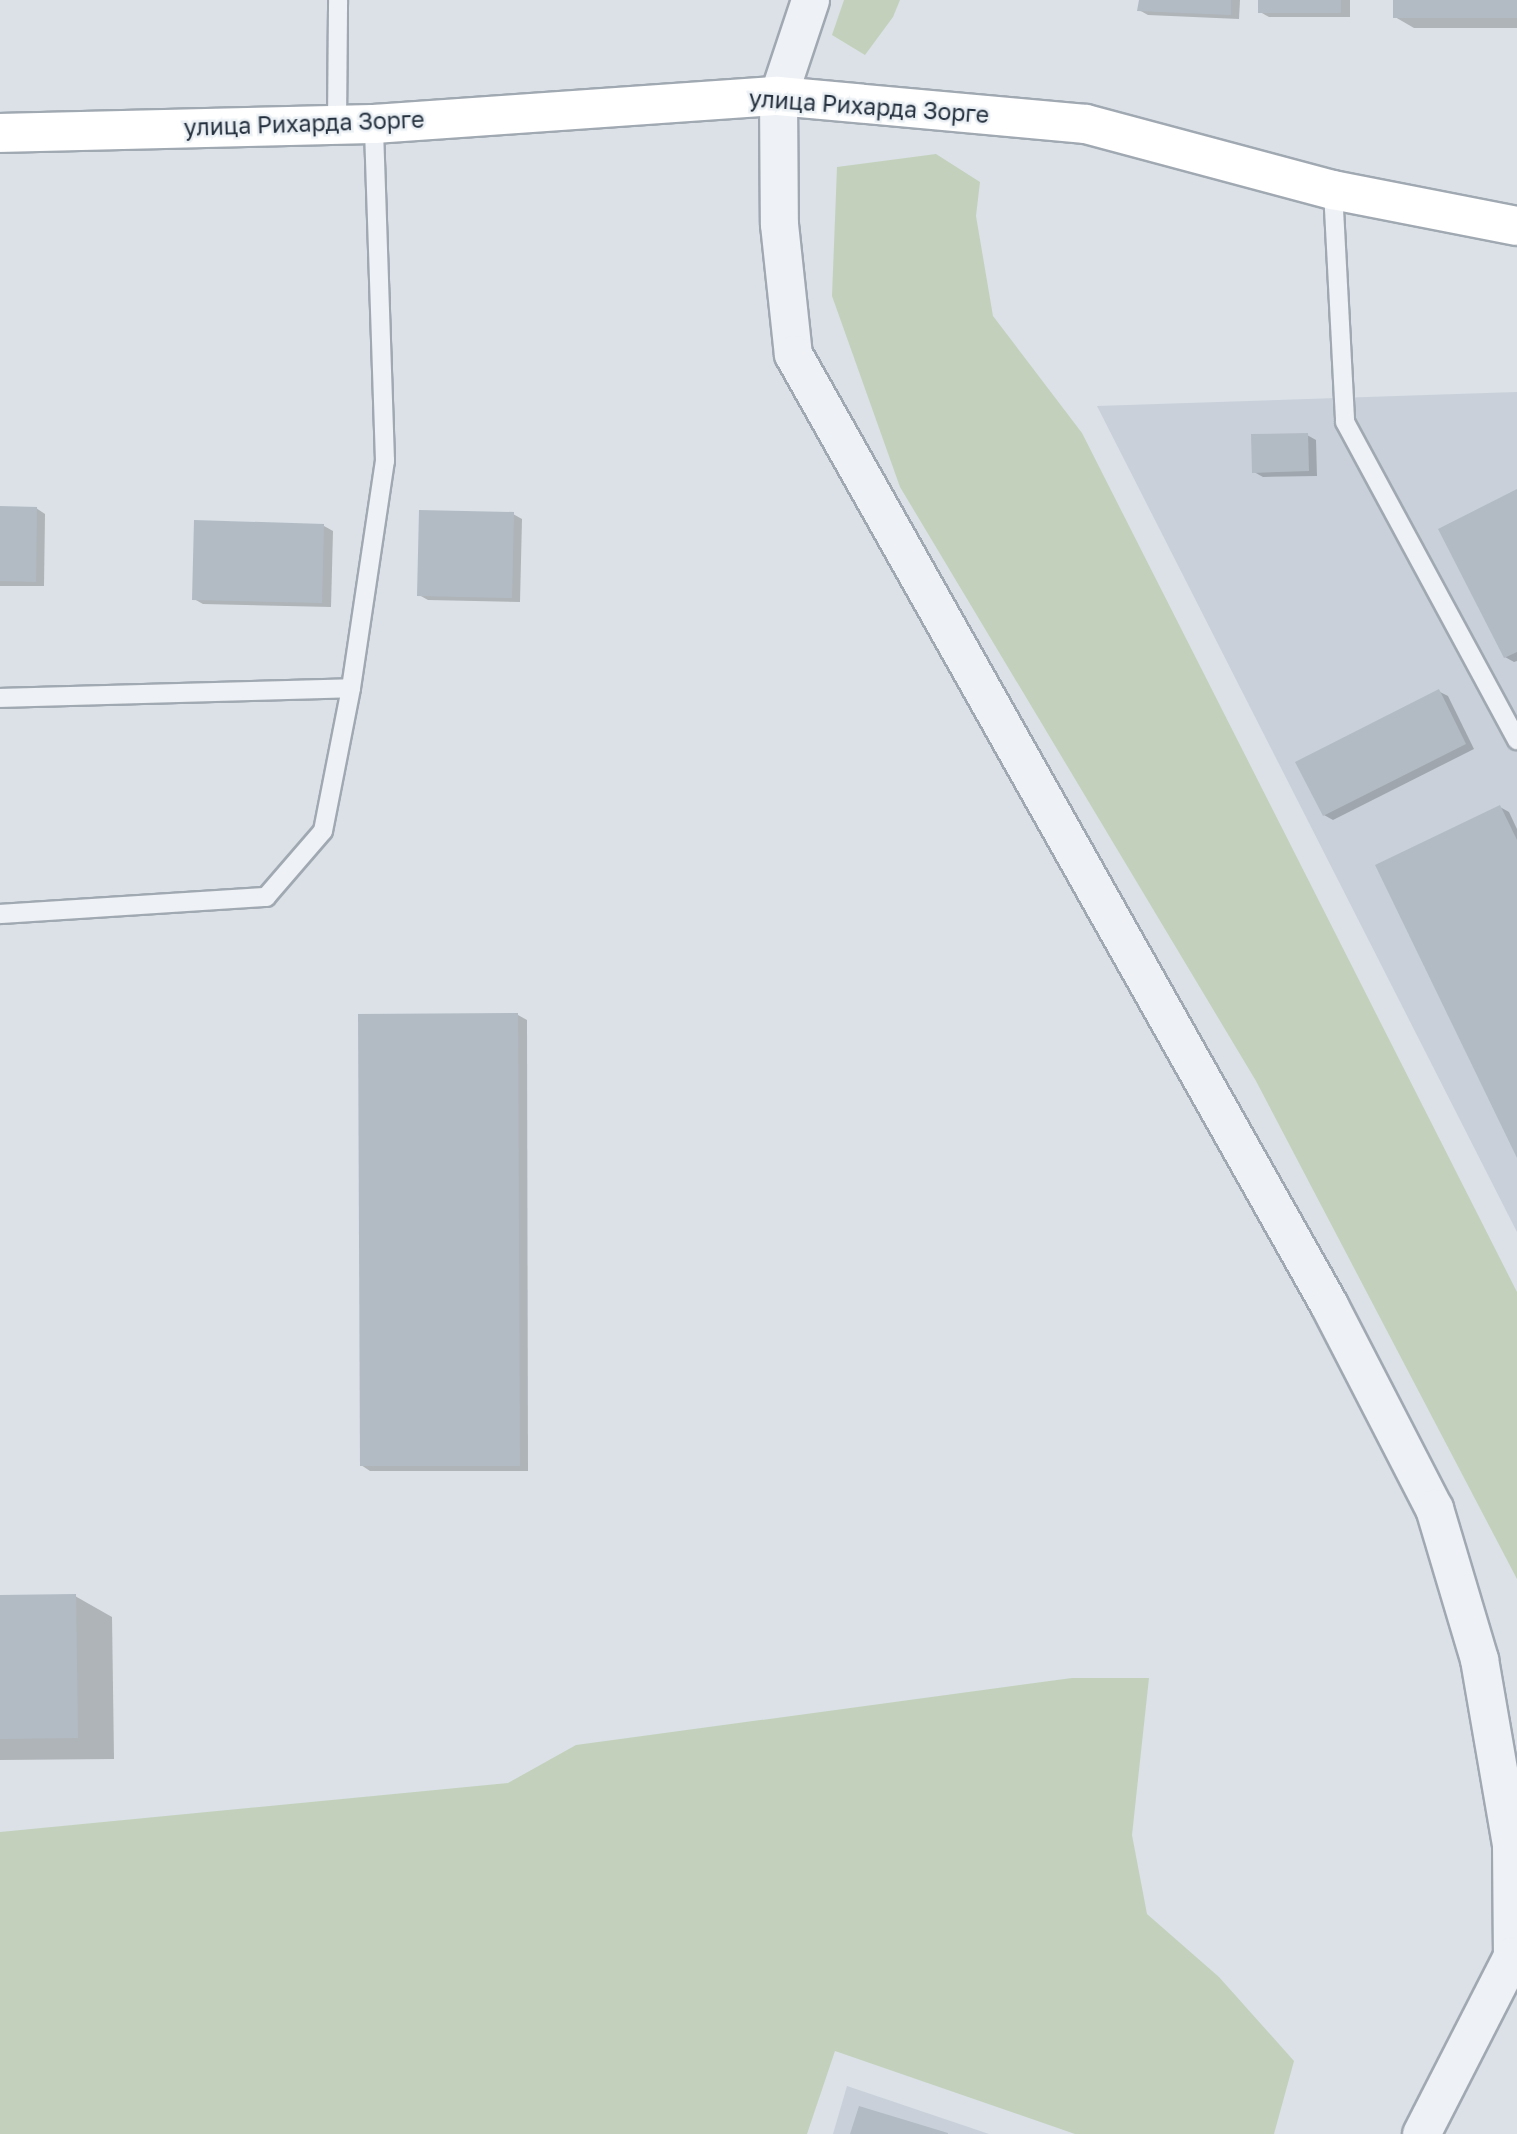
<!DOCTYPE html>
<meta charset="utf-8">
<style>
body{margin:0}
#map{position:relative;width:1517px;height:2134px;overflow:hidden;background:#dbe1e7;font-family:"Golos Text",sans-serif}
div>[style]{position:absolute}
.built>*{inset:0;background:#c9d0d9}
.green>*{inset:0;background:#c3d1bc}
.shadow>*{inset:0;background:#0003}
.building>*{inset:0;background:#b2bbc4}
.roads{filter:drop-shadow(2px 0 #a0a8b1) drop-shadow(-2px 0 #a0a8b1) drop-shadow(0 2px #a0a8b1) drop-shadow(0 -2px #a0a8b1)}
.lane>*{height:18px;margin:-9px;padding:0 9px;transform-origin:9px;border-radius:9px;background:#eef1f5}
.street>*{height:37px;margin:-18.5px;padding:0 18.5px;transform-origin:18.5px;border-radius:18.5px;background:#eef1f5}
.secondary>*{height:38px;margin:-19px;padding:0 19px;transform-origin:19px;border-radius:19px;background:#fff}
span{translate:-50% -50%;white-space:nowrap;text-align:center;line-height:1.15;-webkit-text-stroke:5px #ebf0f5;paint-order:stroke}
.street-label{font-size:23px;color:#24303e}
</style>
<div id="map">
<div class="built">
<i style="clip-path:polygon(1517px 392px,1517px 1232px,1097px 406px)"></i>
<i style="clip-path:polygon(847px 2086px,989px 2134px,833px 2134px)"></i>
</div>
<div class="green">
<i style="clip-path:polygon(844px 0,900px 0,893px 17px,865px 55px,832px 35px)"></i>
<i style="clip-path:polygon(936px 154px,980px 182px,976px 216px,993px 316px,1082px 433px,1517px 1292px,1517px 1579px,1256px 1081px,900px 487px,832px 296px,837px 167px)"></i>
<i style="clip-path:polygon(1072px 1678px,1149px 1678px,1132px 1835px,1147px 1914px,1219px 1977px,1294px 2061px,1274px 2134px,1075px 2134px,835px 2051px,807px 2134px,0 2134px,0 1832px,508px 1783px,576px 1745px)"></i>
</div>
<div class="shadow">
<i style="clip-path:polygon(1141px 0,1240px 0,1239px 19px,1148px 15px,1139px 10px)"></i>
<i style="clip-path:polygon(1260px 0,1350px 0,1350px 17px,1269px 17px,1260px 12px)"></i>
<i style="clip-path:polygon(1395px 0,1517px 0,1517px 28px,1414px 28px,1395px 17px)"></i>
<i style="clip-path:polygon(1307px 435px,1316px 440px,1317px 476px,1263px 477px,1254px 472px)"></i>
<i style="clip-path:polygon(1517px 491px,1517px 661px,1514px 662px,1505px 657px)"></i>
<i style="clip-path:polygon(0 508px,36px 508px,45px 514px,44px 586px,0 586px)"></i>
<i style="clip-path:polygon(513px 514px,522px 519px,520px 602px,428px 600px,419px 595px)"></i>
<i style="clip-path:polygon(324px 526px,333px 531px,331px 607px,203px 604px,194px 599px)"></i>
<i style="clip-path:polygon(1438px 691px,1448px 696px,1474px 749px,1333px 820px,1324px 815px)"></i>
<i style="clip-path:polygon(1500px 807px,1509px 812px,1517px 829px,1517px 1154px)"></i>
<i style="clip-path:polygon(518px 1015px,527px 1020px,528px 1471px,370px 1471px,361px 1465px)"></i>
<i style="clip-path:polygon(75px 1596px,112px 1617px,114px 1759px,0 1760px,0 1597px)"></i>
</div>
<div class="building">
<i style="clip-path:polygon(1139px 0,1231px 0,1231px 15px,1137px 11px)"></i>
<i style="clip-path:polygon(1258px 0,1341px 0,1341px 13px,1258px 13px)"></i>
<i style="clip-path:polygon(1393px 0,1517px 0,1517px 18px,1393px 18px)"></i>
<i style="clip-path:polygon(1308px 433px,1309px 471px,1252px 473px,1251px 434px)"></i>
<i style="clip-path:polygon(1517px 489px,1517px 652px,1504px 658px,1438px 529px)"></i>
<i style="clip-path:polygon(0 506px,37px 507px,36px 582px,0 581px)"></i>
<i style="clip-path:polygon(419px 510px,514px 512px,512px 598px,417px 596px)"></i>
<i style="clip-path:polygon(194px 520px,324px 524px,322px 603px,192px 600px)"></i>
<i style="clip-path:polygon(1439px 689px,1466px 744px,1323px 816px,1295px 762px)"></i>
<i style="clip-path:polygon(1500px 805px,1517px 840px,1517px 1158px,1375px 865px)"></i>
<i style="clip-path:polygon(518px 1013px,520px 1466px,360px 1466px,358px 1014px)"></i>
<i style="clip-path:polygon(76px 1594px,78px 1738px,0 1739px,0 1595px)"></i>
<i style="clip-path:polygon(859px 2106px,948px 2133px,948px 2134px,850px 2134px)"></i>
</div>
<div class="roads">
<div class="lane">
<i style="left:337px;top:123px;width:123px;rotate:-89.5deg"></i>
<i style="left:1333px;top:190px;width:232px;rotate:87deg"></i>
<i style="left:1345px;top:422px;width:362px;rotate:61.6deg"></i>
<i style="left:0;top:698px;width:351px;rotate:-1.6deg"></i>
<i style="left:0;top:914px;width:267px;rotate:-3.7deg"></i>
<i style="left:266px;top:897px;width:87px;rotate:-49.2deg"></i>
<i style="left:323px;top:831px;width:146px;rotate:-78.9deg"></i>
<i style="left:351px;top:688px;width:230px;rotate:-81.5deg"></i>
<i style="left:385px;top:461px;width:337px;rotate:-91.9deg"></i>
</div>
<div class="street">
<i style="left:810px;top:0;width:101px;rotate:108.4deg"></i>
<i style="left:778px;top:96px;width:128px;rotate:89.6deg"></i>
<i style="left:779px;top:224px;width:131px;rotate:83.9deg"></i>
<i style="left:793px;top:354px;width:1092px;rotate:60.59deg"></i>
<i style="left:1329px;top:1305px;width:229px;rotate:62.7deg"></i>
<i style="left:1434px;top:1508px;width:158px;rotate:73.4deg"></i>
<i style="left:1479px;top:1659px;width:189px;rotate:80.2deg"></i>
<i style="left:1511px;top:1845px;width:111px;rotate:89.5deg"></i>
<i style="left:1512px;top:1956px;width:200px;rotate:117.1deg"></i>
</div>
<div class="secondary">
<i style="left:0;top:133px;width:374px;rotate:-1.4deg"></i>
<i style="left:374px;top:124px;width:405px;rotate:-4deg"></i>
<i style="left:778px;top:96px;width:309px;rotate:5.2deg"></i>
<i style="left:1086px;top:124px;width:256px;rotate:15deg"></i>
<i style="left:1333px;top:190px;width:187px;rotate:11.1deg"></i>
</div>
</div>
<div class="street-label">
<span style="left:869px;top:106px;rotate:4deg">улица Рихарда Зорге</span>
<span style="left:304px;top:123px;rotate:-2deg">улица Рихарда Зорге</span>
</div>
</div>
